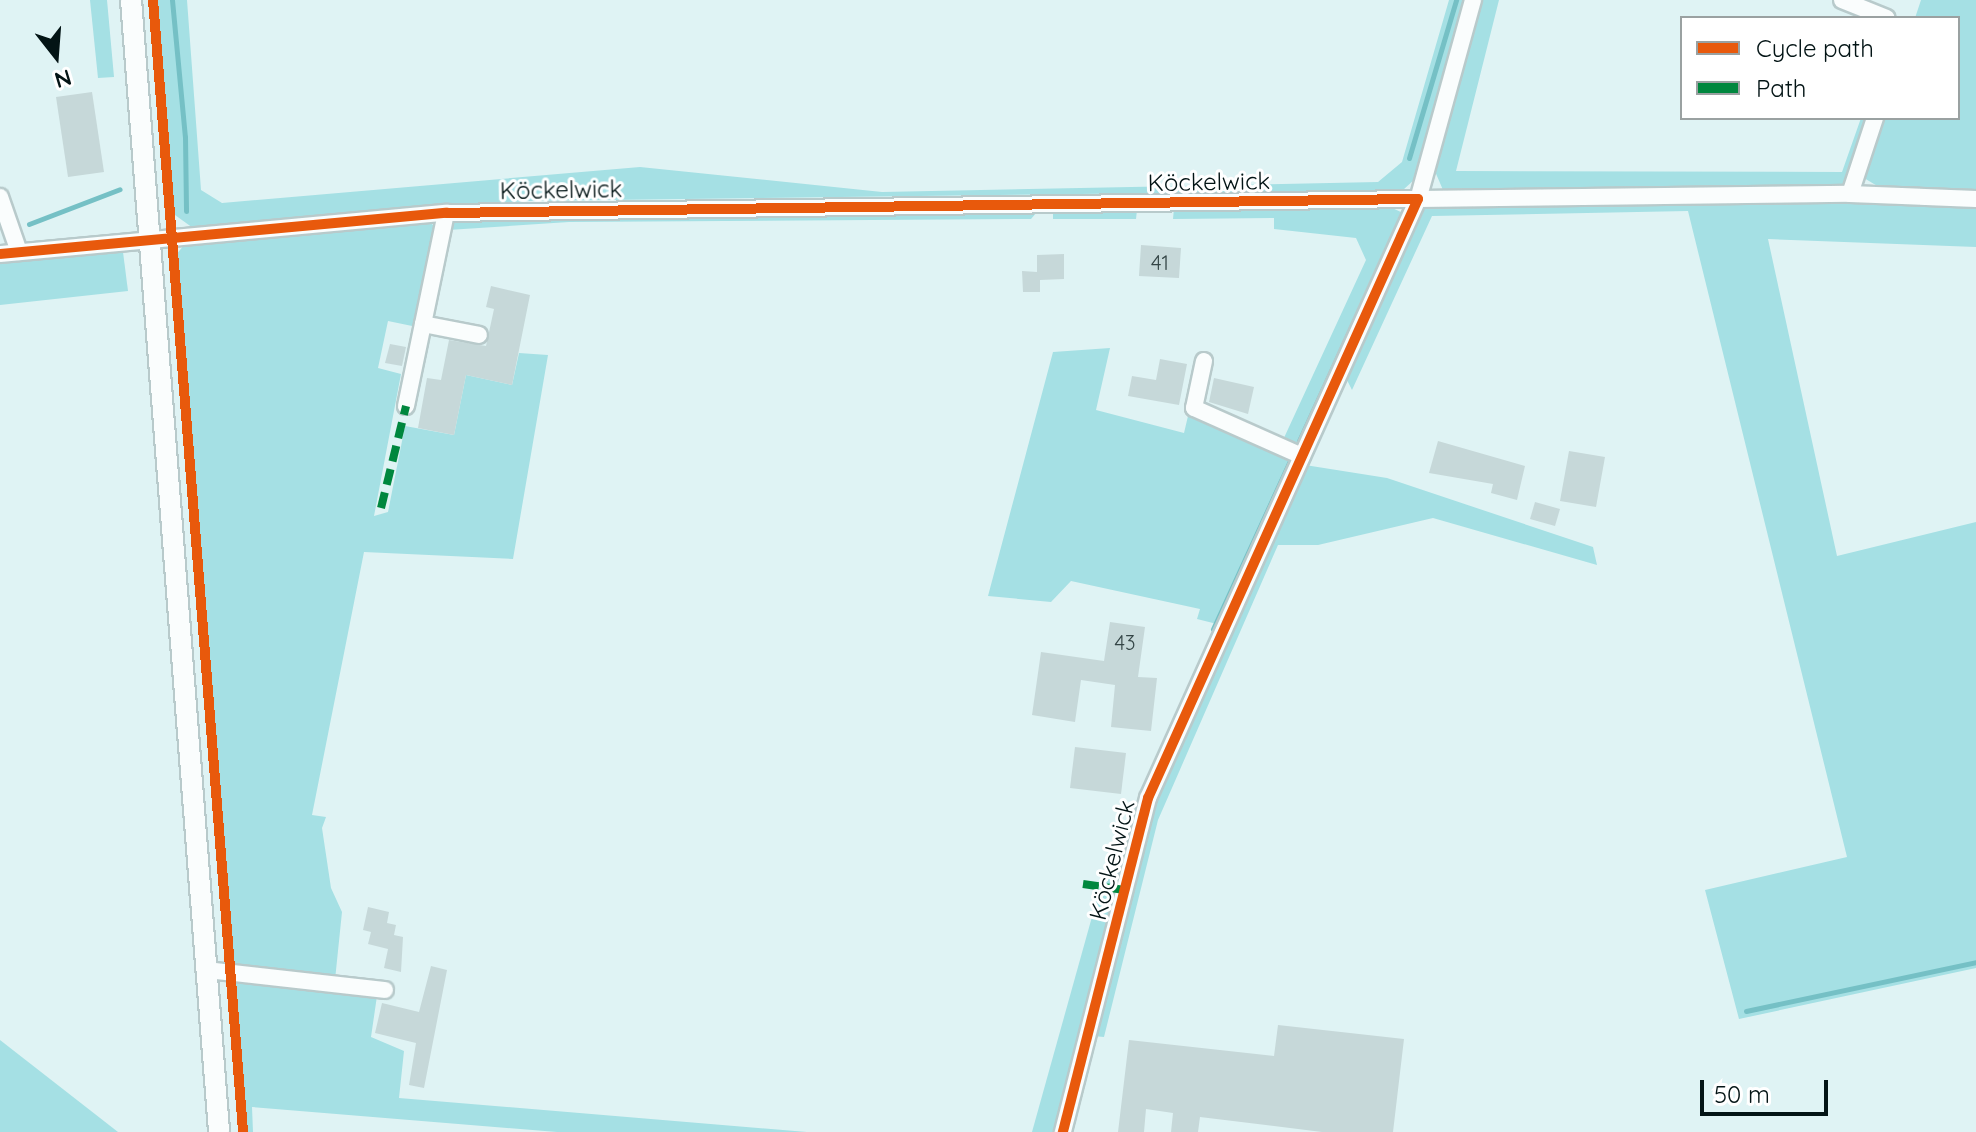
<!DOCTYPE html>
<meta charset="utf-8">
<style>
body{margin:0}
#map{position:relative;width:1976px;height:1132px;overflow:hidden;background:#dff3f4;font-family:Quicksand,sans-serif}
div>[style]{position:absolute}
.green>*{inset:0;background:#a5e0e4}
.stream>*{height:5px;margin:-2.5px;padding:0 2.5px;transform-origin:2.5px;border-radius:2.5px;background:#75c0c5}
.building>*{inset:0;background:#c6d8d9}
.roads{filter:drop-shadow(2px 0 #b8cacb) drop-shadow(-2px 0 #b8cacb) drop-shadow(0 2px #b8cacb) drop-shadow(0 -2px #b8cacb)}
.minor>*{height:16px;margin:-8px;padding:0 8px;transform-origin:8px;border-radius:8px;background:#fafdfd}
.major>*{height:20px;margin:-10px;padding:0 10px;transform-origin:10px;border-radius:10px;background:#fafdfd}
.quiet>*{height:8px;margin-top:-4px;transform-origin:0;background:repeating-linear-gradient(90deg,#00873e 0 16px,transparent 0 24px)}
.cycleway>*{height:10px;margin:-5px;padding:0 5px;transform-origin:5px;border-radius:5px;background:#e8590c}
span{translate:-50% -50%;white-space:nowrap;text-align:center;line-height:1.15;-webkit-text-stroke:6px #fff;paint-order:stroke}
.number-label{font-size:20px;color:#344546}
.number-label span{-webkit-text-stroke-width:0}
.street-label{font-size:24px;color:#031415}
.legend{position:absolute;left:1680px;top:16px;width:280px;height:104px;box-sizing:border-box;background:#fff;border:2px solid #9aa1a1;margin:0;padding:10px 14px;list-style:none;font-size:24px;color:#031415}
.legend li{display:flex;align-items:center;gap:16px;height:40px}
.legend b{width:40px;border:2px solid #9aa1a1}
.north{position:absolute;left:16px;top:16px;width:80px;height:80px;-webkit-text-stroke:6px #fff;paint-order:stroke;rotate:163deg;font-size:22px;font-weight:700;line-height:32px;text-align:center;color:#031415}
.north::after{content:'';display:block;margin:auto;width:28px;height:36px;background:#031415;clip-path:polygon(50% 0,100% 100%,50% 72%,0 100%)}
.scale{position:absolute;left:1700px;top:1080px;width:128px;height:36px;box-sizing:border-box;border:4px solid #031415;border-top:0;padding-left:10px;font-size:24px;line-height:28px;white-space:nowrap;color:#031415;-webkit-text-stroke:6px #fff;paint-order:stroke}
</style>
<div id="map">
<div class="green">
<i style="clip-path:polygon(90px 0,107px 0,114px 77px,98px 78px)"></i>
<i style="clip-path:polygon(152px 0,187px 0,201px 190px,222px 203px,640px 167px,882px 192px,1378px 182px,1402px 162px,1449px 0,1467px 0,1416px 178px,1403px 190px,528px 201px,193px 228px,175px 215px)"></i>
<i style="clip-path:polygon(1479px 0,1499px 0,1456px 171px,1842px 172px,1861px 118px,1871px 118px,1851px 176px,1842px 185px,1443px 190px,1434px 169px)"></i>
<i style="clip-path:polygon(1921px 0,1976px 0,1976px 191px,1879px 187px,1864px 178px,1883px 118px,1958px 118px,1958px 18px,1915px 18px)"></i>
<i style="clip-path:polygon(1926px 201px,1976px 208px,1976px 247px,1768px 239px,1837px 556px,1976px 522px,1976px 968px,1739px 1019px,1705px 890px,1847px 857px,1688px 211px,1432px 216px,1352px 390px,1345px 376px,1426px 206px)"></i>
<i style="clip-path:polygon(1390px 207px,1403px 213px,1302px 448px,1283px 440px,1366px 260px,1356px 238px,1274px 229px,1274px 218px,1173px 219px,1174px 208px)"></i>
<i style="clip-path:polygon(1053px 210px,1137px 210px,1136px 219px,1053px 219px)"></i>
<i style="clip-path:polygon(1037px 212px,1031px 219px,569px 222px,448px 230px,455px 221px)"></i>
<i style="clip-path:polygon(430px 221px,437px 231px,417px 327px,388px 321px,378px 368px,401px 374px,374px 516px,388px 512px,405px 426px,454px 435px,466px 375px,512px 385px,519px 353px,548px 355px,513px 559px,364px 552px,312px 815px,326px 817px,322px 828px,331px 888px,342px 912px,335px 980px,251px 969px,227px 962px,176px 255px,184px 245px)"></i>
<i style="clip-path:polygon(123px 252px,128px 291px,0 305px,0 262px)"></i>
<i style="clip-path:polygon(1110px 348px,1096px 410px,1184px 433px,1188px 416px,1218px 422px,1295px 461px,1221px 625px,1197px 619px,1200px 609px,1071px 581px,1051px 602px,988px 596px,1053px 352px)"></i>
<i style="clip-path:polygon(1305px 465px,1387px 478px,1593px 547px,1597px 565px,1433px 518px,1318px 545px,1278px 545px,1158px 820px,1104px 1037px,1093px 1036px,1147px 824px,1171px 753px)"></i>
<i style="clip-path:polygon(1107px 863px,1124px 866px,1058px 1132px,1032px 1132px)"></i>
<i style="clip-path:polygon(232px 978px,377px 996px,371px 1037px,404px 1051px,399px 1098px,807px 1132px,557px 1132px,252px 1107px,253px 1132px,239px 1132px)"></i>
<i style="clip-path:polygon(0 1040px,118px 1132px,0 1132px)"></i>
</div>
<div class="stream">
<i style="left:172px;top:0;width:138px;rotate:84.6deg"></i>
<i style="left:185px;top:137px;width:74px;rotate:89.2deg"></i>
<i style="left:1409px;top:158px;width:165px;rotate:-73.4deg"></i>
<i style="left:29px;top:224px;width:97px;rotate:-21deg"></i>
<i style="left:1299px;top:441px;width:146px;rotate:-65.4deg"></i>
<i style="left:1213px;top:629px;width:185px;rotate:-65.4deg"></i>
<i style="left:1746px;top:1011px;width:235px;rotate:-12deg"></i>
</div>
<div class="building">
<i style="clip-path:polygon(92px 92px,104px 172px,68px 177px,56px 97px)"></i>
<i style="clip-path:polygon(1141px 245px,1181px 248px,1179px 278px,1139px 276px)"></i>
<i style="clip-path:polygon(1064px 254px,1064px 279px,1040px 280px,1040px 292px,1023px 292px,1022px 271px,1037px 272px,1037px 255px)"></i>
<i style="clip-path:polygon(491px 286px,530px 295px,512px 385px,466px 375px,454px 435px,418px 428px,427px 378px,441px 380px,449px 340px,486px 346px,494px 309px,486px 307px)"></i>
<i style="clip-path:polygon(390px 344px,406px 347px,402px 366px,385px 363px)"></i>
<i style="clip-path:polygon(1160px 359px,1187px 364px,1179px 405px,1128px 396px,1132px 376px,1156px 380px)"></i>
<i style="clip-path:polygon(1214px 378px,1254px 387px,1248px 414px,1209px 402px)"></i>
<i style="clip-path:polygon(1438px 441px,1525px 466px,1517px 500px,1491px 493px,1493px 484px,1429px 473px)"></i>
<i style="clip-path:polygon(1569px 451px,1605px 457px,1596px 507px,1560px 501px)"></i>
<i style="clip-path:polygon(1535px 502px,1560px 509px,1555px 526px,1530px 519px)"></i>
<i style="clip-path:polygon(1110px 622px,1145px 627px,1138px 677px,1157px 678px,1151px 731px,1111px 727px,1115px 685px,1081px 680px,1075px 722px,1032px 715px,1041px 652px,1104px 661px)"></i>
<i style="clip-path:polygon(1075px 747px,1126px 753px,1121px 794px,1070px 788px)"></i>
<i style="clip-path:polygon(368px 907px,389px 912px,387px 923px,396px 925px,394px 935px,403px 937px,401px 972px,384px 968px,388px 949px,368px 944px,371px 932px,363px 930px)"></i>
<i style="clip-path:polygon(431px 966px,447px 970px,424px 1088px,409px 1085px,416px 1043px,375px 1033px,382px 1003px,419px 1012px)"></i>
<i style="clip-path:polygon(1278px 1025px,1404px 1039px,1393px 1132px,1322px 1132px,1200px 1117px,1198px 1132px,1171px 1132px,1173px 1113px,1146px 1109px,1144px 1132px,1118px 1132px,1129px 1040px,1274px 1056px)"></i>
</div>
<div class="roads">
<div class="minor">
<i style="left:1473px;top:0;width:206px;rotate:105.4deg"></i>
<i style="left:1418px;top:199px;width:432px;rotate:-0.7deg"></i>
<i style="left:1850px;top:194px;width:126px;rotate:2.3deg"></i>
<i style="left:1842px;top:0;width:48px;rotate:21.8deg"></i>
<i style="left:1850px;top:194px;width:80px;rotate:-71.8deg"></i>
<i style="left:0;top:197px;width:58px;rotate:70.9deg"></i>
<i style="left:446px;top:213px;width:113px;rotate:101.7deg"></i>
<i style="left:423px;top:324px;width:57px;rotate:11.1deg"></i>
<i style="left:0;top:254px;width:448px;rotate:-5.3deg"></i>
<i style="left:446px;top:213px;width:972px;rotate:-0.83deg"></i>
<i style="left:1418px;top:199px;width:657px;rotate:114.26deg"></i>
<i style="left:1148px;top:798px;width:345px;rotate:104.3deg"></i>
<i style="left:1204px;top:361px;width:48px;rotate:102deg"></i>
<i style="left:1194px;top:408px;width:118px;rotate:24deg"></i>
<i style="left:406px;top:406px;width:84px;rotate:-78.3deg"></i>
<i style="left:207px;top:970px;width:179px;rotate:6.4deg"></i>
</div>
<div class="major">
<i style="left:131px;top:0;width:1135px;rotate:85.55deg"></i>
</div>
</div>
<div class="quiet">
<i style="left:381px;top:508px;width:105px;rotate:-76.2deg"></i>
<i style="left:1083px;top:884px;width:42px;rotate:8.1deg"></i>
</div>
<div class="cycleway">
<i style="left:153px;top:0;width:1136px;rotate:85.45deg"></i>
<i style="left:0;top:254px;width:448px;rotate:-5.3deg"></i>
<i style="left:446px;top:213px;width:972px;rotate:-0.83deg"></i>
<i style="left:1418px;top:199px;width:657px;rotate:114.26deg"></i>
<i style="left:1148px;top:798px;width:345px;rotate:104.3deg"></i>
</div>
<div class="number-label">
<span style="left:1160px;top:262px">41</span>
<span style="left:1125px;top:642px">43</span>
</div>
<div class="street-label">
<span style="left:1209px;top:182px;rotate:-1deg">Köckelwick</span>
<span style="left:561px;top:190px;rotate:-1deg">Köckelwick</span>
<span style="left:1112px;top:860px;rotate:-76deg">Köckelwick</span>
</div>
<ul class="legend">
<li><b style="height:10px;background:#e8590c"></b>Cycle path</li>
<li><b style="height:10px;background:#00873e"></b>Path</li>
</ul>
<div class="north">N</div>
<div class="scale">50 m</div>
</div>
